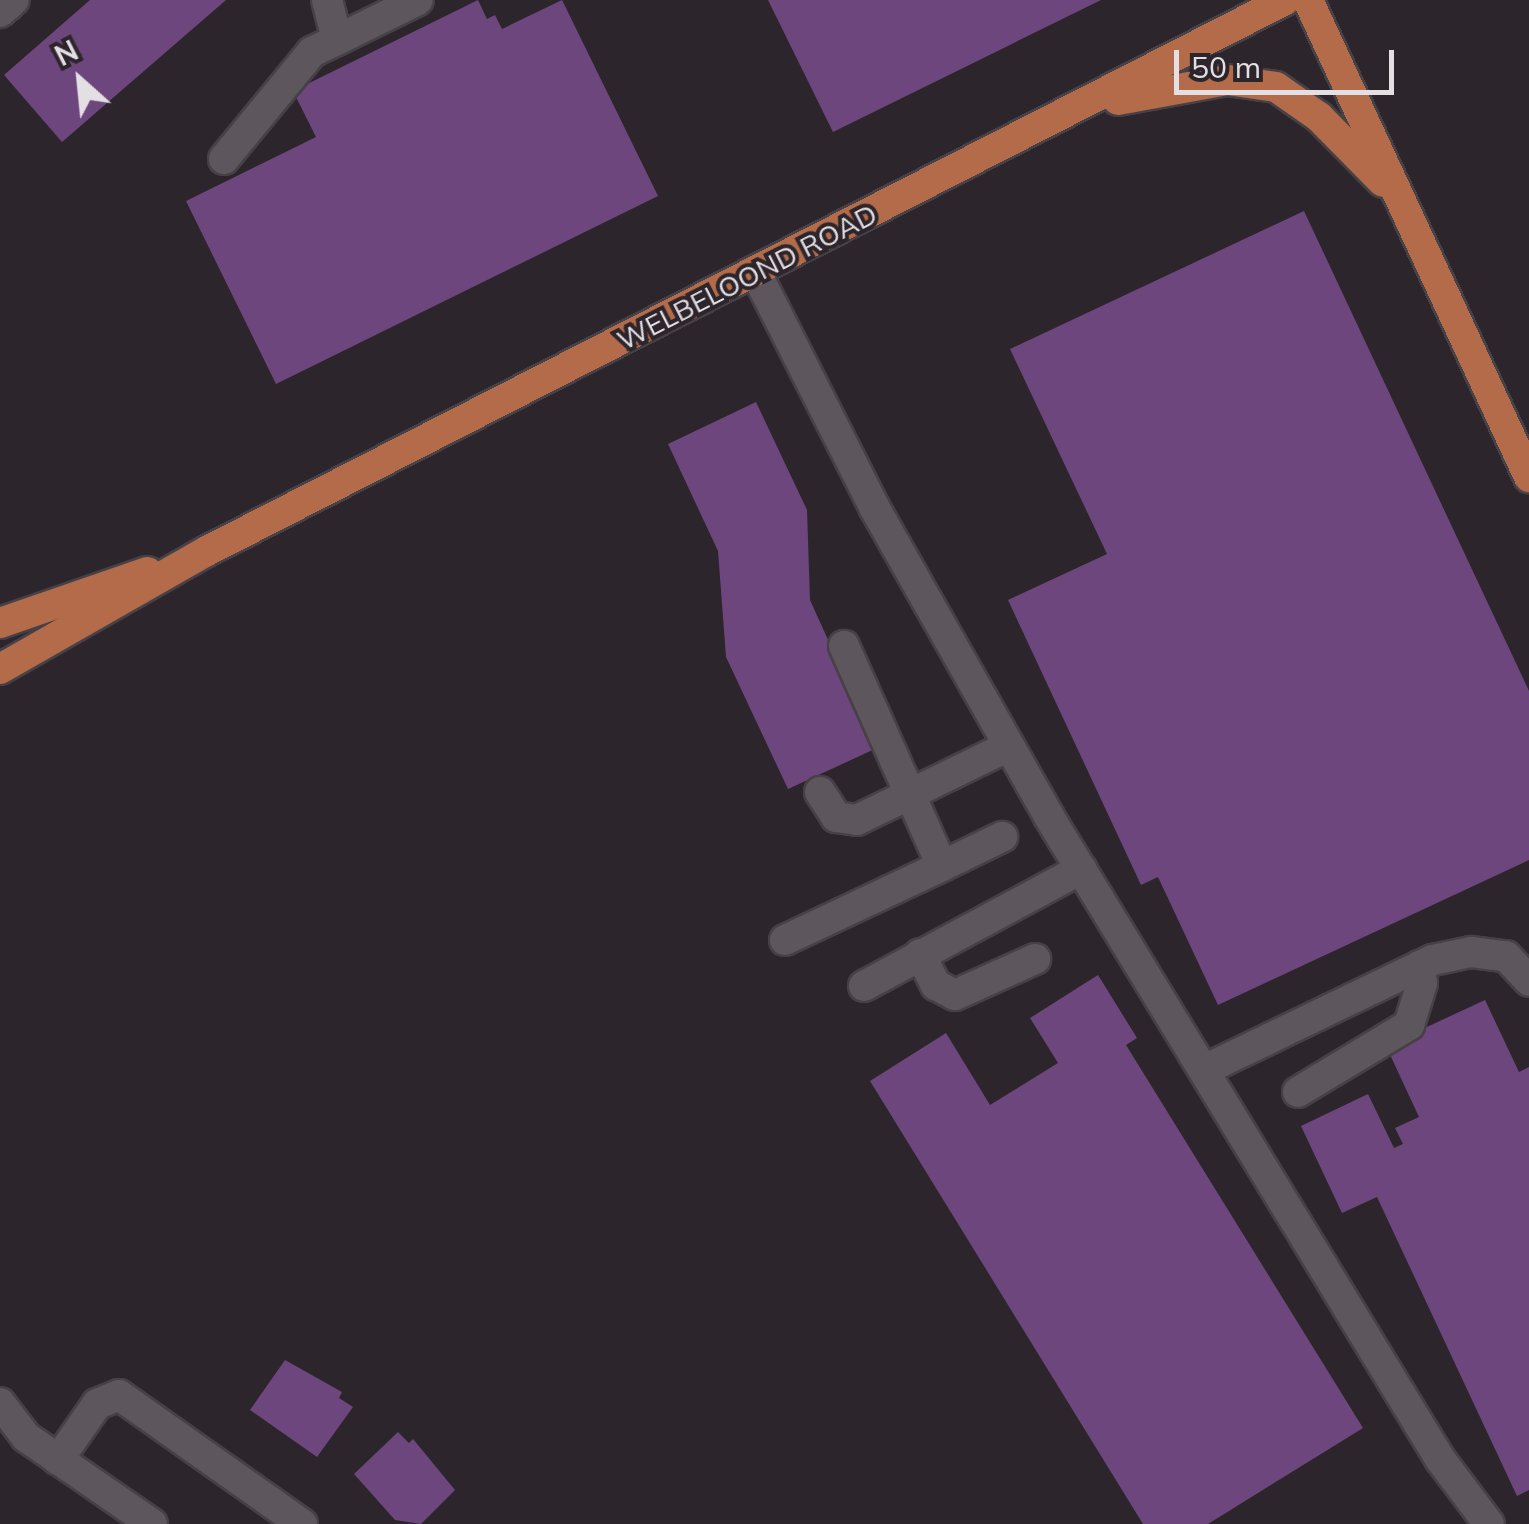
<!DOCTYPE html>
<style>
body{margin:0}
#map{position:relative;width:1529px;height:1524px;overflow:hidden;background:#2c262c;font-family:Mulish,sans-serif}
div>[style]{position:absolute}
.building>*{inset:0;background:#6d467d}
.roads{filter:drop-shadow(2px 0 #464146) drop-shadow(-2px 0 #464146) drop-shadow(0 2px #464146) drop-shadow(0 -2px #464146)}
.minor>*{height:30px;margin:-15px;padding:0 15px;transform-origin:15px;border-radius:15px;background:#5d575d}
.major>*{height:30px;margin:-15px;padding:0 15px;transform-origin:15px;border-radius:15px;background:#b36b49}
span{translate:-50% -50%;white-space:nowrap;text-align:center;line-height:1.15;-webkit-text-stroke:8px #2c262c;paint-order:stroke}
.street-label{font-size:28px;color:#e3dfe3}
.north{position:absolute;left:30px;top:30px;width:100px;height:100px;-webkit-text-stroke:8px #2c262c;paint-order:stroke;rotate:333deg;font-size:28px;font-weight:700;line-height:40px;text-align:center;color:#e3dfe3}
.north::after{content:'';display:block;margin:auto;width:35px;height:45px;background:#e3dfe3;clip-path:polygon(50% 0,100% 100%,50% 72%,0 100%)}
.scale{position:absolute;left:1174px;top:50px;width:220px;height:45px;box-sizing:border-box;border:5px solid #e3dfe3;border-top:0;padding-left:12px;font-size:30px;line-height:35px;white-space:nowrap;color:#e3dfe3;-webkit-text-stroke:8px #2c262c;paint-order:stroke}
</style>
<div id="map">
<div class="building">
<i style="clip-path:polygon(90px 0,226px 0,62px 142px,4px 75px)"></i>
<i style="clip-path:polygon(478px 0,487px 19px,495px 15px,502px 29px,562px 0,658px 196px,276px 384px,186px 201px,316px 137px,293px 91px)"></i>
<i style="clip-path:polygon(768px 0,1101px 0,833px 132px)"></i>
<i style="clip-path:polygon(1304px 211px,1529px 691px,1529px 860px,1218px 1005px,1158px 877px,1141px 885px,1008px 600px,1107px 554px,1010px 349px)"></i>
<i style="clip-path:polygon(756px 402px,807px 510px,810px 600px,877px 748px,788px 789px,726px 657px,718px 551px,668px 444px)"></i>
<i style="clip-path:polygon(1098px 975px,1137px 1038px,1126px 1045px,1363px 1428px,1208px 1524px,1143px 1524px,870px 1081px,946px 1033px,990px 1105px,1058px 1063px,1030px 1018px)"></i>
<i style="clip-path:polygon(1485px 1000px,1519px 1072px,1529px 1067px,1529px 1490px,1517px 1496px,1377px 1197px,1342px 1213px,1301px 1126px,1368px 1094px,1394px 1148px,1403px 1144px,1395px 1128px,1419px 1117px,1386px 1046px)"></i>
<i style="clip-path:polygon(285px 1360px,342px 1392px,339px 1398px,353px 1407px,317px 1457px,250px 1410px)"></i>
<i style="clip-path:polygon(398px 1432px,409px 1443px,413px 1439px,455px 1490px,421px 1524px,395px 1520px,354px 1474px)"></i>
</div>
<div class="roads">
<div class="minor">
<i style="left:0;top:12px;width:18px;rotate:-41deg"></i>
<i style="left:337px;top:40px;width:90px;rotate:-26.3deg"></i>
<i style="left:224px;top:159px;width:139px;rotate:-50.6deg"></i>
<i style="left:312px;top:52px;width:28px;rotate:-26deg"></i>
<i style="left:337px;top:40px;width:41px;rotate:-104deg"></i>
<i style="left:756px;top:273px;width:262px;rotate:63.2deg"></i>
<i style="left:874px;top:507px;width:354px;rotate:60.5deg"></i>
<i style="left:1048px;top:815px;width:754px;rotate:58.67deg"></i>
<i style="left:1440px;top:1459px;width:81px;rotate:53deg"></i>
<i style="left:820px;top:792px;width:30px;rotate:57deg"></i>
<i style="left:836px;top:817px;width:21px;rotate:8deg"></i>
<i style="left:857px;top:820px;width:169px;rotate:-26deg"></i>
<i style="left:942px;top:866px;width:67px;rotate:-25.8deg"></i>
<i style="left:785px;top:940px;width:174px;rotate:-25.2deg"></i>
<i style="left:942px;top:866px;width:241px;rotate:-114deg"></i>
<i style="left:920px;top:954px;width:35px;rotate:63deg"></i>
<i style="left:936px;top:985px;width:21px;rotate:28deg"></i>
<i style="left:955px;top:995px;width:88px;rotate:-24.2deg"></i>
<i style="left:864px;top:986px;width:247px;rotate:-28.3deg"></i>
<i style="left:1204px;top:1070px;width:254px;rotate:-25.7deg"></i>
<i style="left:1433px;top:960px;width:39px;rotate:-12deg"></i>
<i style="left:1471px;top:952px;width:35px;rotate:7deg"></i>
<i style="left:1506px;top:956px;width:34px;rotate:47deg"></i>
<i style="left:1298px;top:1092px;width:130px;rotate:-31.1deg"></i>
<i style="left:1409px;top:1025px;width:44px;rotate:-72.8deg"></i>
<i style="left:1422px;top:983px;width:17px;rotate:-100deg"></i>
<i style="left:0;top:1403px;width:43px;rotate:52.6deg"></i>
<i style="left:26px;top:1437px;width:153px;rotate:34.6deg"></i>
<i style="left:58px;top:1460px;width:68px;rotate:-55.1deg"></i>
<i style="left:97px;top:1404px;width:24px;rotate:-22deg"></i>
<i style="left:119px;top:1395px;width:224px;rotate:35.2deg"></i>
</div>
<div class="major">
<i style="left:1308px;top:0;width:526px;rotate:65.14deg"></i>
<i style="left:1118px;top:100px;width:111px;rotate:-10.4deg"></i>
<i style="left:1227px;top:80px;width:49px;rotate:8.1deg"></i>
<i style="left:1276px;top:87px;width:52px;rotate:34.9deg"></i>
<i style="left:1319px;top:117px;width:91px;rotate:45.4deg"></i>
<i style="left:0;top:623px;width:156px;rotate:-19.1deg"></i>
<i style="left:0;top:669px;width:238px;rotate:-29.7deg"></i>
<i style="left:207px;top:551px;width:1211px;rotate:-27.07deg"></i>
</div>
</div>
<div class="street-label">
<span style="left:747px;top:277px;rotate:-27deg">WELBELOOND ROAD</span>
</div>
<div class="north">N</div>
<div class="scale">50 m</div>
</div>
